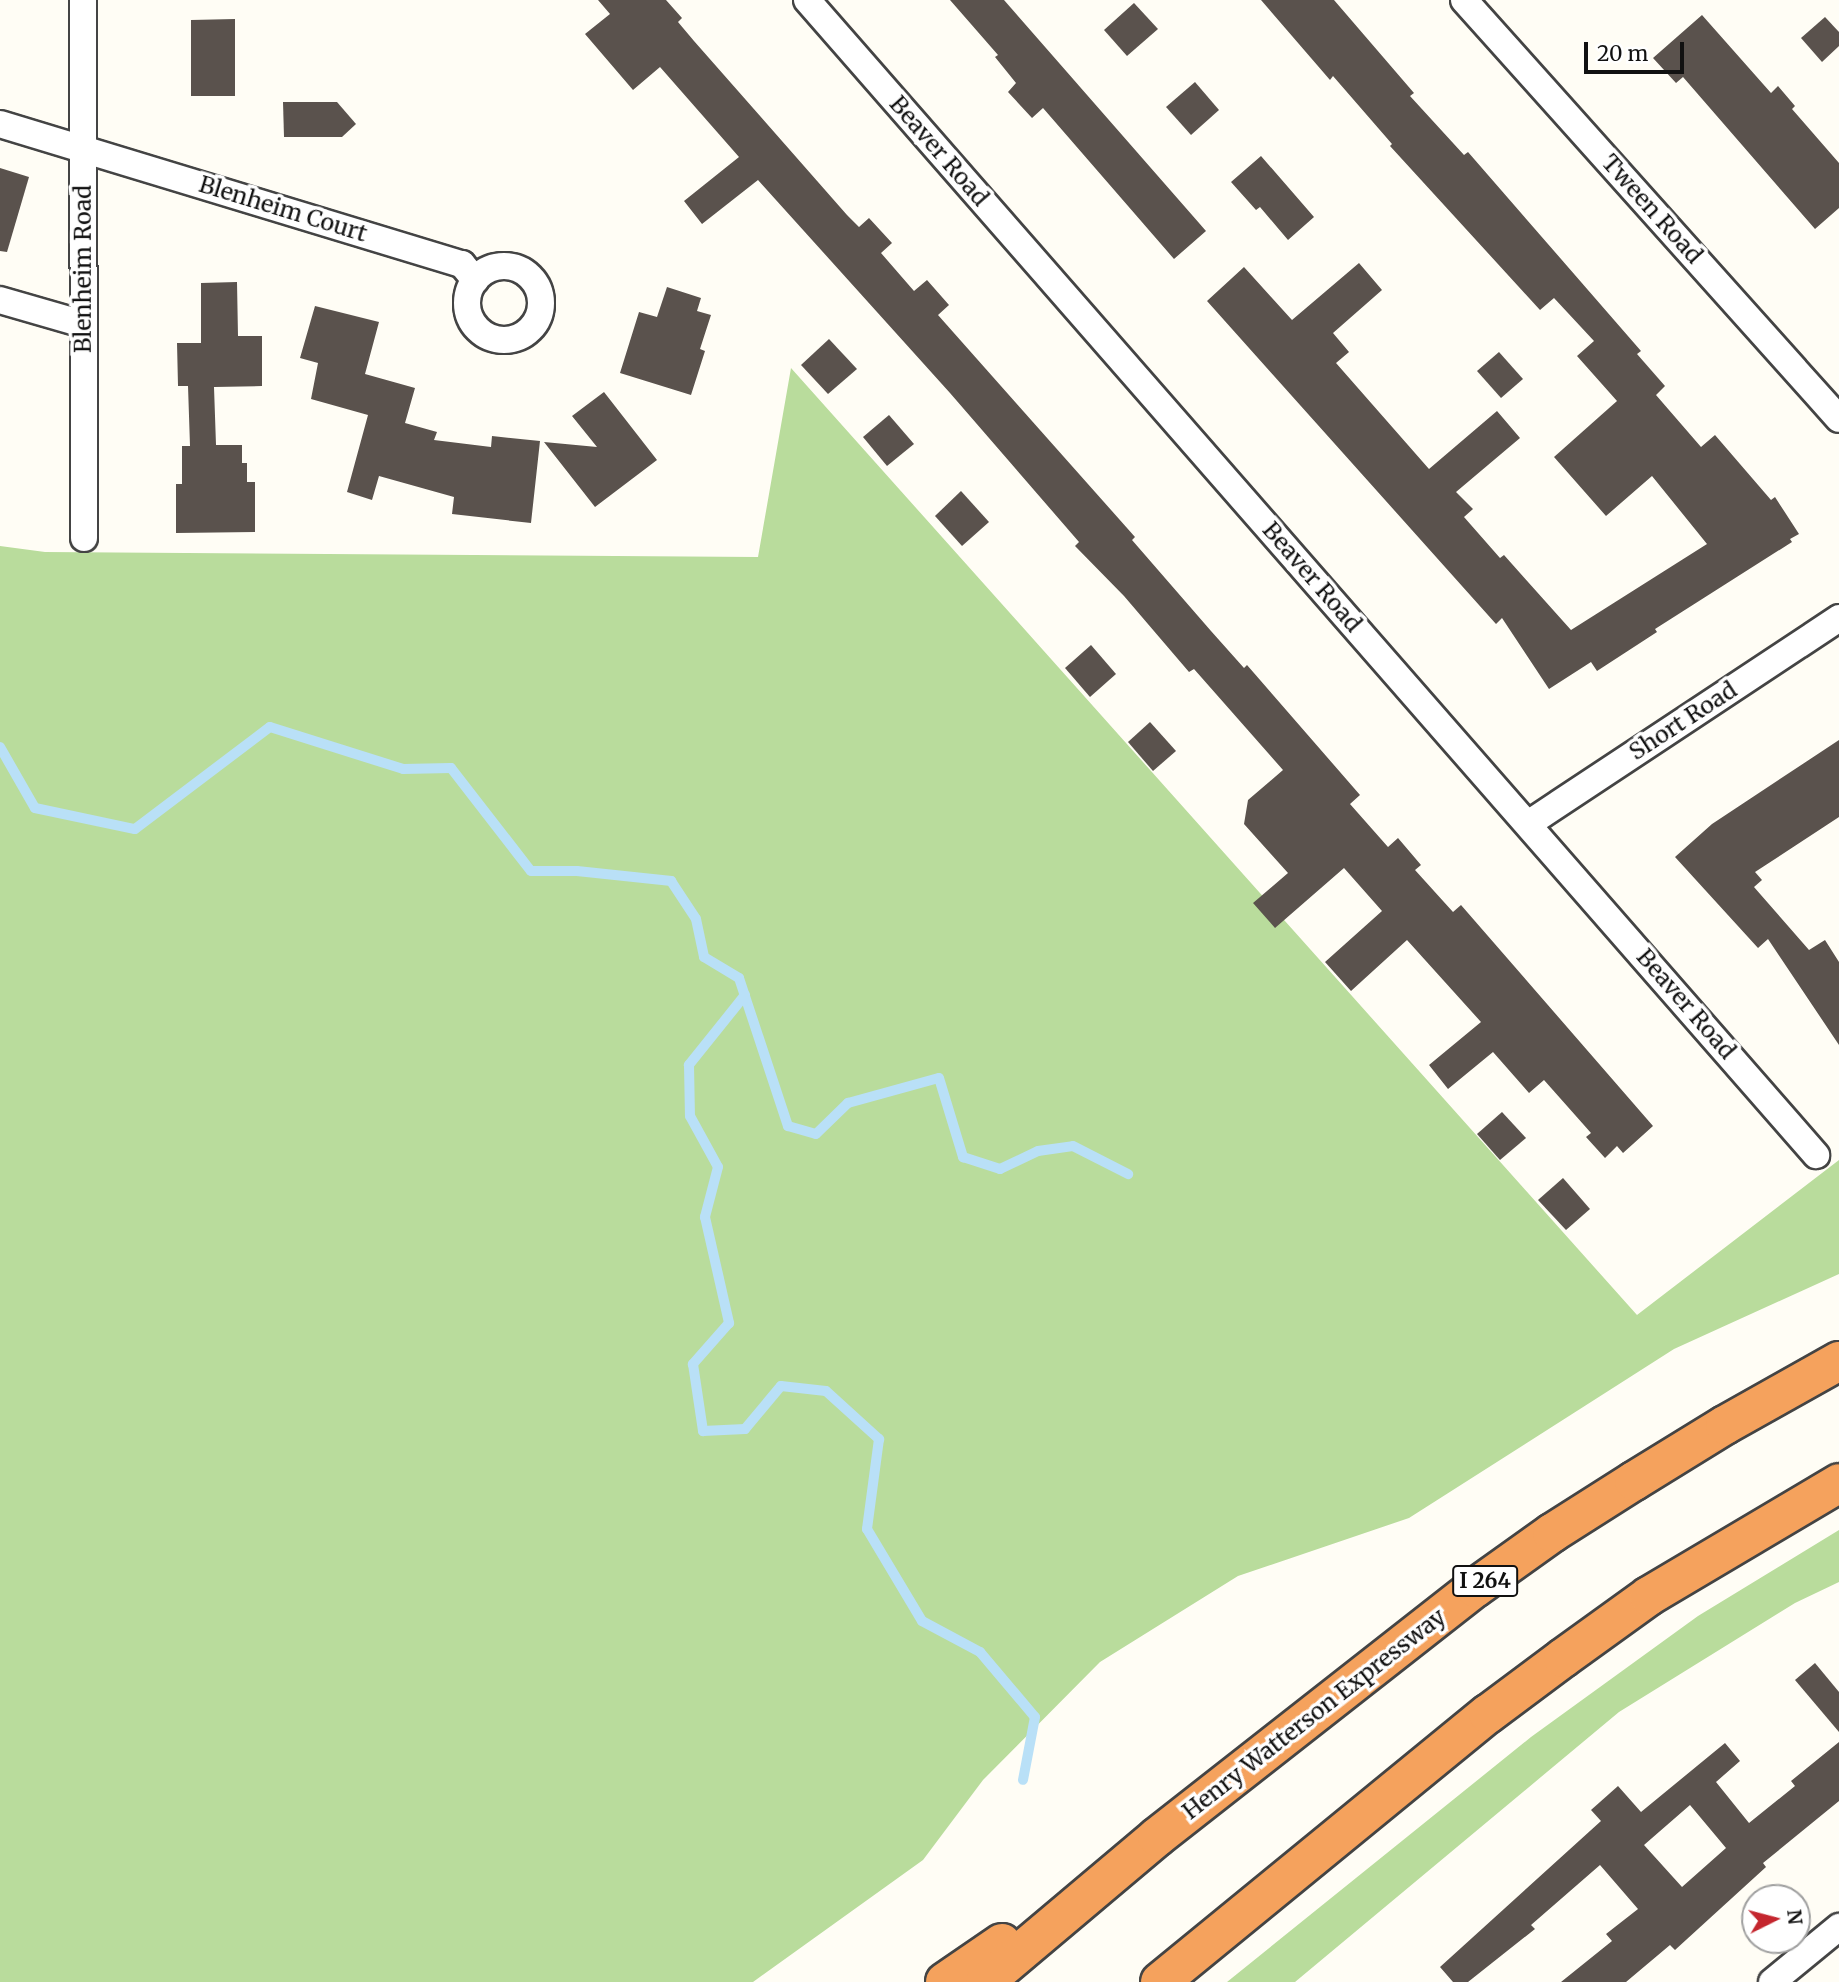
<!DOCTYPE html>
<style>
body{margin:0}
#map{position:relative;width:1839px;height:1982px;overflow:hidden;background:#fffdf5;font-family:Merriweather,serif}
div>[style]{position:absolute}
.forest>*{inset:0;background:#b9dc9c}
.stream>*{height:10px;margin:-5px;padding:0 5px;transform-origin:5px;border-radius:5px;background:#b9e0f7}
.building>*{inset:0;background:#5a524d}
.roads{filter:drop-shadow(2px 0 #444) drop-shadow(-2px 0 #444) drop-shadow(0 2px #444) drop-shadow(0 -2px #444)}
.minor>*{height:26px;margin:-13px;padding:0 13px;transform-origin:13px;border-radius:13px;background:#fff}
.minor>.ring{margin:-13px;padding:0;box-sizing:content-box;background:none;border:26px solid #fff;border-radius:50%}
.motorway>*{height:38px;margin:-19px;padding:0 19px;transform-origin:19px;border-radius:19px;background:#f5a25d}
span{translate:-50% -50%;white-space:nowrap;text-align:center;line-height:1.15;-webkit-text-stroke:7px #fff;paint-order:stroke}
.shield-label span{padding:2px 5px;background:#fff;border:2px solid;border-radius:5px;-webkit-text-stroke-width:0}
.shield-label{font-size:21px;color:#111;font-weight:700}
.street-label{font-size:23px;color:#111}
.north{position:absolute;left:1741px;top:1884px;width:70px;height:70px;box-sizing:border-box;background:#fff;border:2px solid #a0a0a0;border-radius:50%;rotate:84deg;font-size:19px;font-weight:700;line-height:28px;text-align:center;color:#111}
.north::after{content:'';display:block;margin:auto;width:24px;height:32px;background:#c4262e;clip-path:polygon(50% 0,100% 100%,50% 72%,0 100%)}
.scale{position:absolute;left:1584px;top:42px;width:100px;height:32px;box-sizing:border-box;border:4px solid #111;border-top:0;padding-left:9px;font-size:21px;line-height:24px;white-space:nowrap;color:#111;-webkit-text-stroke:5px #fff;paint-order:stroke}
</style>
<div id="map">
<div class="forest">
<i style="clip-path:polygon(791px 368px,1637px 1315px,1839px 1160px,1839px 1274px,1674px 1349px,1409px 1518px,1238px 1576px,1100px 1662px,983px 1780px,923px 1860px,753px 1982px,0 1982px,0 546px,45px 552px,758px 557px)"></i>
<i style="clip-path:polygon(1839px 1530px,1839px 1582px,1795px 1603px,1619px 1712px,1295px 1982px,1227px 1982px,1531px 1737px,1698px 1616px)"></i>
</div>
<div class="stream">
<i style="left:0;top:747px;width:70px;rotate:60.2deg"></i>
<i style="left:35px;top:808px;width:102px;rotate:11.9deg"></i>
<i style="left:135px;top:829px;width:169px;rotate:-37.1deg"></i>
<i style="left:270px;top:727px;width:139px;rotate:17.5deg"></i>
<i style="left:403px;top:769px;width:48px;rotate:-1.2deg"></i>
<i style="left:451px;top:768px;width:130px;rotate:52.2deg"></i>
<i style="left:531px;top:871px;width:46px"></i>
<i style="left:577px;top:871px;width:95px;rotate:6.1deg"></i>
<i style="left:671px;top:881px;width:45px;rotate:56.7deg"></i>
<i style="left:696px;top:919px;width:39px;rotate:78deg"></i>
<i style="left:704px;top:957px;width:41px;rotate:31deg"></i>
<i style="left:739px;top:978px;width:156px;rotate:71.7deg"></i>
<i style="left:788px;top:1126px;width:29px;rotate:16deg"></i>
<i style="left:816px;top:1134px;width:45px;rotate:-44.1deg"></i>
<i style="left:848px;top:1103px;width:94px;rotate:-15.4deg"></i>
<i style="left:939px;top:1078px;width:83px;rotate:73.1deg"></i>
<i style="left:963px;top:1157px;width:39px;rotate:18deg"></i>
<i style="left:1000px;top:1169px;width:42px;rotate:-25.3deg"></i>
<i style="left:1038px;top:1151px;width:35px;rotate:-8deg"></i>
<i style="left:1073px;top:1146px;width:62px;rotate:27deg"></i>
<i style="left:745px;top:995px;width:90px;rotate:128.7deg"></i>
<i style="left:689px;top:1065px;width:51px;rotate:88.9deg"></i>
<i style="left:690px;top:1116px;width:58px;rotate:61.2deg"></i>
<i style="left:718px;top:1167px;width:52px;rotate:104.6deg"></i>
<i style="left:705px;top:1217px;width:109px;rotate:77.2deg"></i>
<i style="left:729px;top:1323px;width:55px;rotate:131.3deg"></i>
<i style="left:693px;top:1364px;width:68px;rotate:81.5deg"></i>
<i style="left:703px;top:1431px;width:42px;rotate:-2.7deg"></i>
<i style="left:745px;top:1429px;width:56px;rotate:-50.1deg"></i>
<i style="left:781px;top:1386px;width:45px;rotate:6.3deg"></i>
<i style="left:826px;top:1391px;width:72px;rotate:42.2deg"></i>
<i style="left:879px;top:1439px;width:91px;rotate:97.6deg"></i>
<i style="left:867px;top:1529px;width:107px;rotate:59.1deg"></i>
<i style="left:922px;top:1621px;width:66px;rotate:28.1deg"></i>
<i style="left:980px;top:1652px;width:85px;rotate:49.8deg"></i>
<i style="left:1035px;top:1717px;width:64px;rotate:100.8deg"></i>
</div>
<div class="building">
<i style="clip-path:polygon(598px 0,666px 0,682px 18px,678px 22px,694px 41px,847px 215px,859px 227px,869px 218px,892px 243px,881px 253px,914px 291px,927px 280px,949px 305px,938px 315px,1135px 537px,1132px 540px,1211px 631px,1244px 668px,1247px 665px,1360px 795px,1350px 804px,1388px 847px,1398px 838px,1421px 865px,1415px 870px,1453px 912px,1461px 905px,1653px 1126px,1623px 1153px,1617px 1146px,1605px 1158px,1586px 1137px,1591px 1133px,1544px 1080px,1529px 1093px,1493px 1052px,1448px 1089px,1429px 1065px,1481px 1022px,1407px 940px,1351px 991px,1325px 962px,1382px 911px,1344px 868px,1275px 928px,1253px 903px,1288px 873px,1244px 824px,1248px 800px,1283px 770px,1194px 669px,1189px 672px,1124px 596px,1075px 546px,1079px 542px,950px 393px,758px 180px,702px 224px,684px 201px,739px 157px,660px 67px,633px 90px,585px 34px,610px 14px)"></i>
<i style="clip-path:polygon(950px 0,1004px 0,1206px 231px,1174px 259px,1043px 108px,1032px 118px,1008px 92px,1016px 83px,995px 57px,998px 55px)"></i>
<i style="clip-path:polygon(1261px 0,1334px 0,1414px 93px,1410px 96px,1464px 155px,1468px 152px,1641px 351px,1637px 354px,1665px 386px,1656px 395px,1701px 447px,1715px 435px,1771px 500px,1775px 497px,1799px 534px,1790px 539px,1792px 542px,1655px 629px,1657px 632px,1597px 671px,1591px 662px,1549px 689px,1502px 618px,1496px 624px,1207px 301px,1244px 267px,1292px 320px,1359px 263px,1382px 290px,1333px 333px,1349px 352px,1336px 363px,1429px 469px,1497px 411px,1520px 438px,1456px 492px,1473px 509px,1464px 517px,1500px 558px,1504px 555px,1571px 630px,1707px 544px,1652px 476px,1606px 516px,1554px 457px,1617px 401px,1577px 356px,1594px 341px,1554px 298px,1540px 310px,1390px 146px,1392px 144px,1333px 76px,1330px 80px)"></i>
<i style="clip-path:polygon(1134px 3px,1158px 29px,1127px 56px,1104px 30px)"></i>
<i style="clip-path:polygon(1702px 15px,1771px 93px,1778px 86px,1795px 106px,1792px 109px,1839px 163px,1839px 208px,1815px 229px,1683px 77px,1676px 83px,1653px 58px)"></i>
<i style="clip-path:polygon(1825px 17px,1839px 32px,1839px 46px,1822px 62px,1801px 38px)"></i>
<i style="clip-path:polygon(235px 19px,235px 96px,191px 96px,191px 20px)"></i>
<i style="clip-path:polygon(1195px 82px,1219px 110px,1191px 135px,1166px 107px)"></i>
<i style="clip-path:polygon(283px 102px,337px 102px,356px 124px,342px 137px,284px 137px)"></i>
<i style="clip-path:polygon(1261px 156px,1314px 217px,1288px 240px,1260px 207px,1256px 210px,1231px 182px)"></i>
<i style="clip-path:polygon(0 168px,29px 177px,7px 252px,0 251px)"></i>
<i style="clip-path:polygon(237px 282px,238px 336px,262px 336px,262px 386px,214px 387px,216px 445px,242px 445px,242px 463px,247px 463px,247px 482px,255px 482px,255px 532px,176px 533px,176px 484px,182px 484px,182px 446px,190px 446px,188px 386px,178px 386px,177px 343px,201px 343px,201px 283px)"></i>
<i style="clip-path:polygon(667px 287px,701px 298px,697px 311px,711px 315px,700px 349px,705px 351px,691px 395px,620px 373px,639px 312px,657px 317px)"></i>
<i style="clip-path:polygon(315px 306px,379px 322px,365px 374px,415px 388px,405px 423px,437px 432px,434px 440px,491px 447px,492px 436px,540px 441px,531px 523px,452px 514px,454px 497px,379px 476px,372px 500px,347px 492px,368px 415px,311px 399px,318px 363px,300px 358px)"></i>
<i style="clip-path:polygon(829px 339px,857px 369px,828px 394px,801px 365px)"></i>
<i style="clip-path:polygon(1499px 352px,1523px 379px,1501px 398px,1477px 371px)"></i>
<i style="clip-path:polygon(604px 392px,657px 460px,595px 507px,544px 442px,597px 447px,572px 416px)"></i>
<i style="clip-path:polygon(889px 415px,914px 444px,887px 466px,863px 437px)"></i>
<i style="clip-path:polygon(961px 491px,989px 522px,962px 546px,935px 516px)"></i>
<i style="clip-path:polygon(1091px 645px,1116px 674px,1090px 697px,1065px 668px)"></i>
<i style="clip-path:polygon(1150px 722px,1176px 751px,1153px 771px,1128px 742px)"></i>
<i style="clip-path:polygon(1839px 740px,1839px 817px,1755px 872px,1762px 880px,1754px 887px,1809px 950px,1825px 940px,1839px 962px,1839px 1045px,1768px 939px,1758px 948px,1675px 857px,1712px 824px)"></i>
<i style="clip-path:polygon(1502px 1112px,1526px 1138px,1500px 1160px,1477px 1134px)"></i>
<i style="clip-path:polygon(1563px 1178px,1590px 1209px,1566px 1230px,1538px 1200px)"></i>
<i style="clip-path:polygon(1815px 1663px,1839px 1692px,1839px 1732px,1795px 1680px)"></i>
<i style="clip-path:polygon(evenodd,1839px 1742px,1839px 1801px,1763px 1863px,1766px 1867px,1675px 1950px,1670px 1945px,1626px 1982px,1561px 1982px,1612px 1941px,1606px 1934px,1638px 1909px,1600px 1865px,1531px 1925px,1535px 1929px,1468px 1982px,1453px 1982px,1440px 1967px,1601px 1821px,1591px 1810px,1618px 1786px,1641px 1812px,1725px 1743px,1740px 1761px,1716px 1782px,1749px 1823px,1795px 1786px,1791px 1781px,1839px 1742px,1690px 1805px,1726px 1848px,1682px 1887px,1644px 1845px,1690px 1805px)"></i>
</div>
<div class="roads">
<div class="minor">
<i style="left:83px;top:0;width:538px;rotate:89.89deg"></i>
<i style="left:807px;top:0;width:1534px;rotate:48.86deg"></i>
<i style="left:1464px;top:0;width:562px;rotate:48.17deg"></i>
<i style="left:0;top:124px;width:483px;rotate:16.9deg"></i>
<i style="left:462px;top:264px;width:21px;rotate:51deg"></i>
<i class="ring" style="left:467px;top:266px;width:48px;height:48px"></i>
<i style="left:0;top:300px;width:86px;rotate:16.1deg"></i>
<i style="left:1528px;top:824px;width:373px;rotate:-33.5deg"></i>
<i style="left:1772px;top:1982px;width:87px;rotate:-39.4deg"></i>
</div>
<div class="motorway">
<i style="left:945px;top:1982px;width:69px;rotate:-34.4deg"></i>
<i style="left:985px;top:1982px;width:225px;rotate:-40.1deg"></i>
<i style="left:1157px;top:1837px;width:404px;rotate:-38.1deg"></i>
<i style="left:1475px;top:1588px;width:95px;rotate:-35.5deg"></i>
<i style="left:1552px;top:1533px;width:97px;rotate:-32.4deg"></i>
<i style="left:1634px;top:1481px;width:107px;rotate:-31.6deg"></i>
<i style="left:1725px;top:1425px;width:131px;rotate:-29.3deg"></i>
<i style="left:1160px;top:1982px;width:424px;rotate:-39.3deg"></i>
<i style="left:1488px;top:1714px;width:94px;rotate:-36.7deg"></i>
<i style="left:1563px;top:1658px;width:106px;rotate:-35.8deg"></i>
<i style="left:1649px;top:1596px;width:221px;rotate:-30.7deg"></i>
</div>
</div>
<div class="shield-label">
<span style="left:1485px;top:1581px">I 264</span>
</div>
<div class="street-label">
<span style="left:939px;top:151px;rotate:49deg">Beaver Road</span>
<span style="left:283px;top:209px;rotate:17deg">Blenheim Court</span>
<span style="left:1652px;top:209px;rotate:48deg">Tween Road</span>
<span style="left:83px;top:269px;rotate:-90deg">Blenheim Road</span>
<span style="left:1312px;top:577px;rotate:49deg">Beaver Road</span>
<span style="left:1683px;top:721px;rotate:-33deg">Short Road</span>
<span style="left:1686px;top:1004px;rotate:49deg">Beaver Road</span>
<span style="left:1314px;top:1714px;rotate:-38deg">Henry Watterson Expressway</span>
</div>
<div class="north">N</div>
<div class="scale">20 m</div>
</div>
